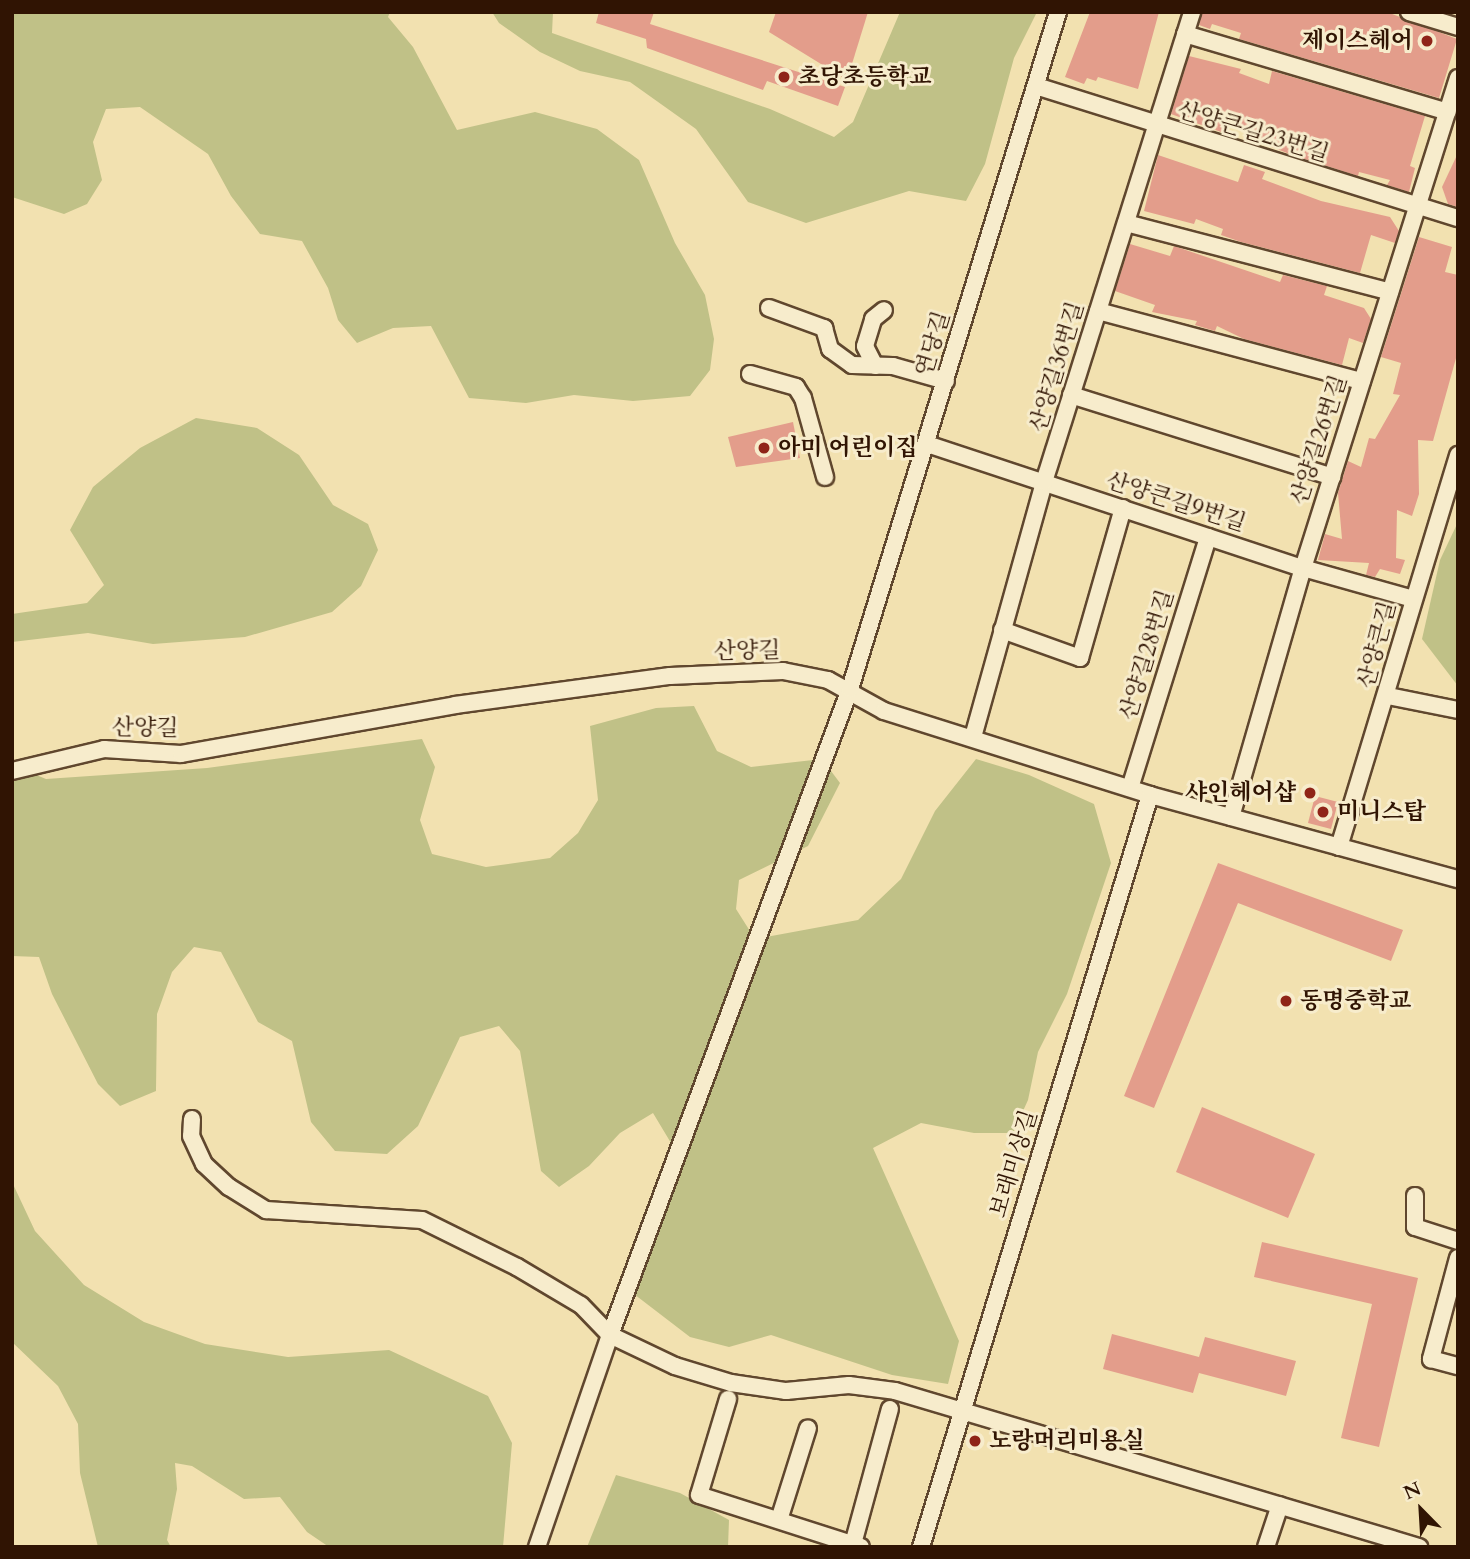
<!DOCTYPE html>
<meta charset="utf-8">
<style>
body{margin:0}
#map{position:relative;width:1470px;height:1559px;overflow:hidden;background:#f2e1b0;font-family:Cardo,"Noto Serif KR",serif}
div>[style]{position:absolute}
.green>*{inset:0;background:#c0c187}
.building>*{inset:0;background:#e39d8b}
.roads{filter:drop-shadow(2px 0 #60472e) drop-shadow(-2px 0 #60472e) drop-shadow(0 2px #60472e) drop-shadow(0 -2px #60472e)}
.minor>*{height:16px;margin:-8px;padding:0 8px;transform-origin:8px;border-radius:8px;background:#f7eccc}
.dots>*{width:19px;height:19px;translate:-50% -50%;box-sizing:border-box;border:4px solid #f7eccc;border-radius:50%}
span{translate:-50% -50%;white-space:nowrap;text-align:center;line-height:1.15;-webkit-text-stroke:6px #f7eccc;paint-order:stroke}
.poi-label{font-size:23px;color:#301403;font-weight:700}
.right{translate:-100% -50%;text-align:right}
.left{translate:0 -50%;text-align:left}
.street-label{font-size:23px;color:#301403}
.frame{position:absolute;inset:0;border:14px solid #301403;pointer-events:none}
.north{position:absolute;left:1386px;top:1475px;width:70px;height:70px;-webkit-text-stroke:5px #f7eccc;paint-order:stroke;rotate:336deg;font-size:19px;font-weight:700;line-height:28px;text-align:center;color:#301403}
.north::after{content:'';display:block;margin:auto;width:24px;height:32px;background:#301403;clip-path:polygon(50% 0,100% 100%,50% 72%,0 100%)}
</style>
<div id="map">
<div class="green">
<i style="clip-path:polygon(12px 12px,390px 12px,388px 17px,413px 47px,457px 130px,535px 112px,597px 129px,639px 160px,675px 243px,705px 295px,714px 339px,710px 370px,690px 396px,633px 401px,574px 395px,526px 403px,469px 398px,431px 326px,393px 328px,357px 343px,338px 320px,328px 288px,302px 241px,260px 234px,231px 196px,208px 154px,140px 107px,106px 109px,93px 142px,102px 180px,87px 204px,64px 214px,12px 197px)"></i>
<i style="clip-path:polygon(492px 12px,553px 12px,552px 33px,770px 109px,834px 137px,853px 122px,900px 12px,1037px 12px,1014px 58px,985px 164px,966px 201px,909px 191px,806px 223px,748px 202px,696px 129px,630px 82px,580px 71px,540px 52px,499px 23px)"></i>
<i style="clip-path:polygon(196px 418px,257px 428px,299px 455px,333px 505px,368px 524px,378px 550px,361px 586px,332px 612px,245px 637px,153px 644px,88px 633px,12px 642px,12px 614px,87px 603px,104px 585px,70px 530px,93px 487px,140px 448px)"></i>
<i style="clip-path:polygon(1458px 522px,1458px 686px,1422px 639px,1440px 560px)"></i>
<i style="clip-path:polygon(694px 706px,717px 751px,751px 767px,822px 759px,840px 783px,808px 846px,739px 880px,736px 909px,755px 939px,858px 920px,901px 879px,935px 811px,976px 759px,1029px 775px,1094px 804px,1111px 863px,1067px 994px,1038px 1052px,1028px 1100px,1013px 1133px,974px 1133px,921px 1123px,873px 1148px,959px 1341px,948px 1384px,892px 1375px,771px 1335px,729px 1347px,690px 1337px,630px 1291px,662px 1202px,683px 1163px,653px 1113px,620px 1133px,589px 1166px,559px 1187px,541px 1171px,520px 1051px,499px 1026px,460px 1037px,418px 1126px,387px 1154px,335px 1151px,311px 1122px,292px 1041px,258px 1022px,221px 952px,194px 947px,172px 972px,157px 1014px,156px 1091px,120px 1106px,98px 1084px,52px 994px,39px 957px,12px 956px,12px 765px,46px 779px,207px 768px,422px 739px,435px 767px,420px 820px,432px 854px,486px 867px,550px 858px,578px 833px,598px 800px,590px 726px,656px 708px)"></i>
<i style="clip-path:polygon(12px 1182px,35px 1231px,84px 1285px,144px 1322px,205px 1344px,288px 1357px,389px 1350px,488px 1396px,512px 1443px,503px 1547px,329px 1547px,307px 1532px,280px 1497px,244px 1499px,192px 1466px,175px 1463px,177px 1489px,167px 1540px,171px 1547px,98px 1547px,80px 1473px,78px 1424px,58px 1386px,12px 1342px)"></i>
<i style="clip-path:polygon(616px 1475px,680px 1493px,729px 1520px,728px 1547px,587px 1547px)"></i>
</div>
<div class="building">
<i style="clip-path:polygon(599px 12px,654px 12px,650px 24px,845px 87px,838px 106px,767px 81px,763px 90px,647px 48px,646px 39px,596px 23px)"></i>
<i style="clip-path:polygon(776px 12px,868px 12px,847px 80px,769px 32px)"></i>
<i style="clip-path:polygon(1090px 12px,1159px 12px,1138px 89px,1098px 77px,1096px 81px,1087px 78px,1084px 84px,1065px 77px)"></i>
<i style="clip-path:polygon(1202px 12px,1387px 12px,1457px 39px,1439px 98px,1239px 39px,1241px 33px,1212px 24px,1210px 29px,1199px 25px)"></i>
<i style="clip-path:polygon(1189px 56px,1241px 69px,1239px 73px,1269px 84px,1272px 71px,1425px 116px,1410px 166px,1415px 168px,1409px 192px,1387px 185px,1390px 180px,1359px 172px,1358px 176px,1292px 155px,1254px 140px,1257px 132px,1225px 120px,1221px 132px,1171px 114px)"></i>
<i style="clip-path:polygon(1458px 153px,1458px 207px,1448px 204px,1442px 187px)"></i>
<i style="clip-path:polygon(1158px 155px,1238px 182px,1244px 165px,1265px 172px,1262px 179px,1321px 201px,1390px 217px,1399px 231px,1395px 243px,1371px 235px,1360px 273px,1241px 242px,1221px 235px,1223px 229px,1196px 219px,1194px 224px,1144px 211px)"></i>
<i style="clip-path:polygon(1419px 237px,1452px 247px,1445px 272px,1458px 275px,1458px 351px,1433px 441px,1418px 440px,1419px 494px,1412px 516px,1397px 510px,1396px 558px,1405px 560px,1400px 574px,1380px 569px,1375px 577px,1366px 575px,1369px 563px,1318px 560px,1325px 534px,1342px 539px,1338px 493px,1348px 461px,1361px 467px,1369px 438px,1375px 439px,1400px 395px,1393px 394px,1401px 363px,1381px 357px)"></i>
<i style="clip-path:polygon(1130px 244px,1170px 256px,1174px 246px,1280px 282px,1283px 275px,1327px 286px,1324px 295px,1364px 308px,1371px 319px,1363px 343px,1349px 338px,1342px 365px,1244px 339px,1217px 326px,1215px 331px,1195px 325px,1197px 321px,1152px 312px,1155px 305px,1115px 291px)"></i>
<i style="clip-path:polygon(793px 422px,800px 458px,736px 467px,728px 437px)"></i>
<i style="clip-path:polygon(1315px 796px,1338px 802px,1331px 829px,1308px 823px)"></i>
<i style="clip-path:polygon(1218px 863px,1403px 930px,1391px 961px,1238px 903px,1154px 1108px,1124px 1096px)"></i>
<i style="clip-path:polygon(1202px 1107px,1315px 1154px,1288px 1218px,1176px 1172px)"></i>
<i style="clip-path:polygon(1262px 1242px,1418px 1278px,1379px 1447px,1341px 1438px,1372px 1304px,1254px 1277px)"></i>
<i style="clip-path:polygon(1112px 1334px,1199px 1357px,1205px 1337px,1296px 1361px,1286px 1396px,1199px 1373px,1193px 1393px,1103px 1369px)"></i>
</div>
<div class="roads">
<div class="minor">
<i style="left:1409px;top:12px;width:51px;rotate:17deg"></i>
<i style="left:1185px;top:34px;width:274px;rotate:16.5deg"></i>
<i style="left:1036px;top:86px;width:442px;rotate:17.4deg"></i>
<i style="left:1126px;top:223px;width:273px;rotate:14.6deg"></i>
<i style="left:769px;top:308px;width:59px;rotate:20deg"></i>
<i style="left:824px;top:328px;width:22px;rotate:74deg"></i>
<i style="left:830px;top:349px;width:27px;rotate:36deg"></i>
<i style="left:852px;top:365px;width:41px;rotate:1.4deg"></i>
<i style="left:893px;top:366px;width:55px;rotate:15.8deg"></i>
<i style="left:1098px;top:311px;width:273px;rotate:14.9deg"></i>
<i style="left:875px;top:366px;width:22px;rotate:-117deg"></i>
<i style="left:865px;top:346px;width:28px;rotate:-73deg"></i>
<i style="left:873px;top:319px;width:14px;rotate:-39deg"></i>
<i style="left:750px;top:374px;width:48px;rotate:15.8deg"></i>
<i style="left:796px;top:387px;width:13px;rotate:58deg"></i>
<i style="left:803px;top:398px;width:82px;rotate:74.4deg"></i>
<i style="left:1071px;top:395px;width:274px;rotate:17.4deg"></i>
<i style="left:927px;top:444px;width:396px;rotate:18.3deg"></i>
<i style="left:1303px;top:568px;width:114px;rotate:15.7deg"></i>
<i style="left:1002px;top:630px;width:83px;rotate:19.7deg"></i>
<i style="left:1080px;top:658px;width:156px;rotate:-74deg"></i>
<i style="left:1388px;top:696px;width:71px;rotate:11.3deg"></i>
<i style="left:973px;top:737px;width:265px;rotate:-74.4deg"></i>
<i style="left:1044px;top:482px;width:493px;rotate:-72.5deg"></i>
<i style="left:12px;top:771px;width:95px;rotate:-13.4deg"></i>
<i style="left:104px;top:749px;width:77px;rotate:3.7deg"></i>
<i style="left:181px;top:754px;width:278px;rotate:-10.1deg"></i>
<i style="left:455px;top:705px;width:217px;rotate:-7.7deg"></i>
<i style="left:670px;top:676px;width:113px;rotate:-2.5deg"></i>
<i style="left:783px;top:671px;width:46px;rotate:11.3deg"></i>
<i style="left:828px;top:680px;width:64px;rotate:29deg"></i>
<i style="left:884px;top:711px;width:279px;rotate:17.5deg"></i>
<i style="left:1150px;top:795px;width:319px;rotate:15.3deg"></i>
<i style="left:1130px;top:788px;width:263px;rotate:-72.7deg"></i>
<i style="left:1231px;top:817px;width:259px;rotate:-73.9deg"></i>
<i style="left:1303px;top:568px;width:514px;rotate:-72.45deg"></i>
<i style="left:1339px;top:847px;width:410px;rotate:-73.1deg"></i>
<i style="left:192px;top:1119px;width:17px;rotate:93deg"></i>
<i style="left:191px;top:1136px;width:31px;rotate:65deg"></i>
<i style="left:204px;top:1164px;width:34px;rotate:43deg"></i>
<i style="left:229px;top:1187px;width:44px;rotate:31.9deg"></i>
<i style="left:266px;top:1210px;width:156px;rotate:3.7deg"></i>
<i style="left:422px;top:1220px;width:106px;rotate:26.3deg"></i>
<i style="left:517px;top:1267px;width:74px;rotate:30.7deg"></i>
<i style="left:581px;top:1305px;width:42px;rotate:46deg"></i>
<i style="left:610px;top:1335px;width:72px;rotate:25.5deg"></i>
<i style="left:675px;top:1366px;width:59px;rotate:16.9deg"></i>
<i style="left:731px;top:1383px;width:56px;rotate:8.3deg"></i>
<i style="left:786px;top:1391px;width:63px;rotate:-5.4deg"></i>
<i style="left:849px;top:1385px;width:46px;rotate:7.4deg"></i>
<i style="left:895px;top:1391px;width:547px;rotate:16.58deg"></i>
<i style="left:1415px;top:1196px;width:31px;rotate:90deg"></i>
<i style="left:1415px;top:1227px;width:45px;rotate:18deg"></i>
<i style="left:1458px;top:1258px;width:105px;rotate:105deg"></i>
<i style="left:1431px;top:1359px;width:28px;rotate:15deg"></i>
<i style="left:728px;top:1399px;width:100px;rotate:106.8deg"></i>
<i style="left:699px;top:1495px;width:170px;rotate:17.8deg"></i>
<i style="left:779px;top:1520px;width:96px;rotate:-72.5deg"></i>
<i style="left:853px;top:1544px;width:140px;rotate:-74.7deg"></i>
<i style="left:537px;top:1547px;width:224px;rotate:-71deg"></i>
<i style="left:610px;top:1335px;width:689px;rotate:-69.62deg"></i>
<i style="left:850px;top:689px;width:708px;rotate:-72.92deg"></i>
<i style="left:921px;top:1547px;width:786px;rotate:-73.06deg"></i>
<i style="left:1266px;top:1547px;width:44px;rotate:-71.6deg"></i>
</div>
</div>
<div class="dots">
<i style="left:1427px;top:41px;background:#8f2418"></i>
<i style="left:784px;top:77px;background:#8f2418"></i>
<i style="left:764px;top:448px;background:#8f2418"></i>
<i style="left:1310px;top:793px;background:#8f2418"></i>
<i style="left:1323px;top:812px;background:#8f2418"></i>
<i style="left:1286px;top:1001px;background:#8f2418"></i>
<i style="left:975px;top:1441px;background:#8f2418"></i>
</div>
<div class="poi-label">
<span class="right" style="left:1413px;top:41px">제이스헤어</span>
<span class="left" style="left:798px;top:77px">초당초등학교</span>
<span class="left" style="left:778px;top:448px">아미 어린이집</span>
<span class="right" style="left:1296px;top:793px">샤인헤어샵</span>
<span class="left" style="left:1337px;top:812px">미니스탑</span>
<span class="left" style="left:1300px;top:1001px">동명중학교</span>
<span class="left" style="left:989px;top:1441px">노랑머리미용실</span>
</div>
<div class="street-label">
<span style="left:1253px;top:132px;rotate:17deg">산양큰길23번길</span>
<span style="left:933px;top:344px;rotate:-73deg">연당길</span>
<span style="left:1057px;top:367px;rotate:-73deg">산양길36번길</span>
<span style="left:1319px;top:440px;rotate:-72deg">산양길26번길</span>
<span style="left:1176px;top:502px;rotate:18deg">산양큰길9번길</span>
<span style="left:1377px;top:645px;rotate:-75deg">산양큰길</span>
<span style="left:747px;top:651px;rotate:-1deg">산양길</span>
<span style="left:1147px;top:655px;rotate:-73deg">산양길28번길</span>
<span style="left:145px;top:728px;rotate:1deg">산양길</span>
<span style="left:1014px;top:1164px;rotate:-73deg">보래미상길</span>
</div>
<div class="frame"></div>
<div class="north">N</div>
</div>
